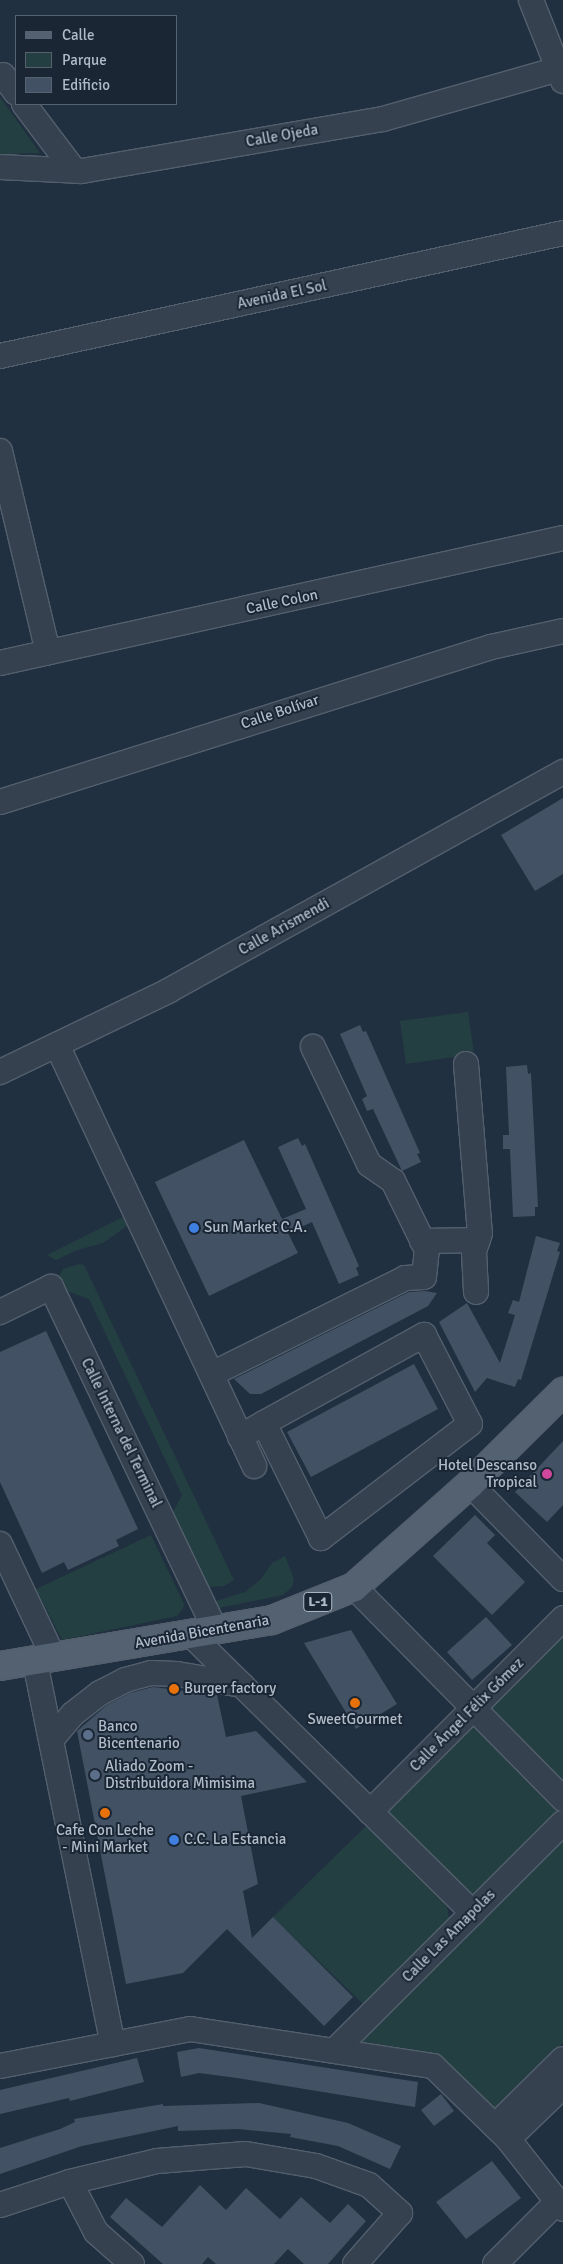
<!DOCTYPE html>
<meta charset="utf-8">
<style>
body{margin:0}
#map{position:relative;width:563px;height:2264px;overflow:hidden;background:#213040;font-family:Signika,sans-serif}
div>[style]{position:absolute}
.green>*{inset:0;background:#233f41}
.building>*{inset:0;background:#425264}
.roads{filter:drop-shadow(1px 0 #545f6d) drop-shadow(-1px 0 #545f6d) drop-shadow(0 1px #545f6d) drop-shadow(0 -1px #545f6d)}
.minor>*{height:24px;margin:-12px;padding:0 12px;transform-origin:12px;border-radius:12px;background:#35414f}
.major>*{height:28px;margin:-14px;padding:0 14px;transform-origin:14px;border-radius:14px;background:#536170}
.dots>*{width:14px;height:14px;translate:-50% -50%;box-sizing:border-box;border:2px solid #1b2634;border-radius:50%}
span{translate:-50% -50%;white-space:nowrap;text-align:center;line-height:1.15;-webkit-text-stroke:4px #1b2634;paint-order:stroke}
.shield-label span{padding:1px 4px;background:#1b2634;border:1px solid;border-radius:4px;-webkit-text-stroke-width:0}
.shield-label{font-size:14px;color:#b1bcca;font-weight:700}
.street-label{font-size:15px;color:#b1bcca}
.poi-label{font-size:15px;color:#b1bcca}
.left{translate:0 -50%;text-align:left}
.right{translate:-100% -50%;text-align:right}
.legend{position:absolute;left:15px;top:15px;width:162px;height:90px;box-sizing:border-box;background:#1b2634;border:1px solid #576270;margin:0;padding:6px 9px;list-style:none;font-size:15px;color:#b1bcca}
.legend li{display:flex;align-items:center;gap:10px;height:25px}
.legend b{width:25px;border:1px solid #576270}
</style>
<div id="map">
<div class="green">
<i style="clip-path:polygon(0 97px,40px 153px,0 154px)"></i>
<i style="clip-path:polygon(468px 1012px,474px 1054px,406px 1064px,400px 1021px)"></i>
<i style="clip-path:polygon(123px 1217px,127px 1226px,103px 1243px,77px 1250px,56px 1260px,47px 1255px)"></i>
<i style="clip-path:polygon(79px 1264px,84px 1265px,234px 1580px,224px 1586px,202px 1588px,170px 1518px,182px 1495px,89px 1299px,61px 1289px,59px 1277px,63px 1269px)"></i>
<i style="clip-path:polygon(151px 1535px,184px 1604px,183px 1609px,177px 1616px,62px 1640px,36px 1589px)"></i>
<i style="clip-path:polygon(285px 1556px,294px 1579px,292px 1587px,283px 1595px,214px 1609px,213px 1602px,245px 1592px,261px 1579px,272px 1563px)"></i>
<i style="clip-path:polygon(563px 1633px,563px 1783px,488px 1706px)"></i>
<i style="clip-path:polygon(472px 1722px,561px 1812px,470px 1901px,381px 1811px)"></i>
<i style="clip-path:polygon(366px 1826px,447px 1906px,449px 1919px,448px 1927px,365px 2006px,273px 1917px)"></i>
<i style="clip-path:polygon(563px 1837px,563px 2043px,494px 2110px,441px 2058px,351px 2043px)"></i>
</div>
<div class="building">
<i style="clip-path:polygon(563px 798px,563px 874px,535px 891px,501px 835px)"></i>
<i style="clip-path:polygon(360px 1025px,363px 1032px,366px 1031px,420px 1153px,417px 1154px,421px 1162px,402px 1171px,373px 1109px,367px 1111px,362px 1099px,367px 1096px,340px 1034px)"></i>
<i style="clip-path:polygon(527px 1065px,528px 1074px,531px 1073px,538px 1207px,535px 1207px,535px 1216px,513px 1217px,510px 1149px,503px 1149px,503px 1135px,509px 1135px,506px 1067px)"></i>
<i style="clip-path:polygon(298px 1138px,302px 1146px,305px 1144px,359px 1266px,356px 1268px,359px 1275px,339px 1284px,312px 1222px,288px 1233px,298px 1253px,209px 1296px,155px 1182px,244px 1140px,282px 1219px,306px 1209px,278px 1147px)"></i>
<i style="clip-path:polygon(536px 1236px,560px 1243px,557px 1251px,560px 1252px,521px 1380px,518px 1379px,515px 1387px,487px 1378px,475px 1392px,439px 1322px,467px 1303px,500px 1363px,515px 1315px,508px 1313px,513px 1300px,519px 1302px)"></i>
<i style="clip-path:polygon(425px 1291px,437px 1293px,428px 1306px,261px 1394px,250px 1394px,234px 1379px,409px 1292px)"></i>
<i style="clip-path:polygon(46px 1331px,138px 1529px,116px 1540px,119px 1546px,68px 1570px,64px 1562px,42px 1573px,0 1482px,0 1352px)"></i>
<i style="clip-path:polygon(414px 1364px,438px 1409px,311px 1477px,287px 1432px)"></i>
<i style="clip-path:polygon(563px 1441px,563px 1505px,547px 1522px,515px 1492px)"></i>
<i style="clip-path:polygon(475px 1515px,495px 1535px,487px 1543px,525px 1582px,492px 1615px,433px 1556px)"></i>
<i style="clip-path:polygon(486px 1617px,512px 1645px,472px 1680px,447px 1652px)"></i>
<i style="clip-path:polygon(351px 1630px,397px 1704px,356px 1729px,304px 1643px)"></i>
<i style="clip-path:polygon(153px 1687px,217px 1695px,226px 1737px,256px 1731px,307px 1782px,241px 1796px,258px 1884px,243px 1891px,252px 1938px,273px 1917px,353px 1997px,324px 2026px,227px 1929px,183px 1973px,126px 1984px,77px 1731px,107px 1705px,130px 1693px)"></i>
<i style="clip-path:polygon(199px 2048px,418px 2082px,415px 2107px,237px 2078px,199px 2073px,181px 2077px,177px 2052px)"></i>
<i style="clip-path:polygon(137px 2058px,144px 2082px,70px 2101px,69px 2098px,0 2114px,0 2090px)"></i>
<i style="clip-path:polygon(441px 2094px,454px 2111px,434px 2126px,421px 2110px)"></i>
<i style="clip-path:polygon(259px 2103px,348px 2123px,401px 2146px,390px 2169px,338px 2146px,290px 2137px,291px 2134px,238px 2129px,178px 2131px,178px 2126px,82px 2146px,0 2174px,0 2148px,60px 2129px,75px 2122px,74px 2119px,163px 2104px,163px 2106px)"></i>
<i style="clip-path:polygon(492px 2161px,521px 2198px,466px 2239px,436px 2202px)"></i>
<i style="clip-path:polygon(200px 2185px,226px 2210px,246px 2188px,280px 2219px,301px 2197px,330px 2223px,348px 2204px,366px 2221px,328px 2264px,304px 2264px,288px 2249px,274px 2264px,216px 2264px,208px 2257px,202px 2264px,163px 2264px,110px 2217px,126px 2198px,162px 2227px)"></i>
</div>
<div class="roads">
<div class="minor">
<i style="left:531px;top:0;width:87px;rotate:68.4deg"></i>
<i style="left:3px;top:75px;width:22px;rotate:54deg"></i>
<i style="left:24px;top:104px;width:83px;rotate:52.9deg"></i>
<i style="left:0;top:167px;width:82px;rotate:2.8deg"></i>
<i style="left:82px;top:171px;width:305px;rotate:-9.8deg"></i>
<i style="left:383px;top:119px;width:182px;rotate:-15.9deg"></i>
<i style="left:0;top:356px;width:576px;rotate:-12.32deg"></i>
<i style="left:0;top:451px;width:207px;rotate:76.6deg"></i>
<i style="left:0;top:663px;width:577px;rotate:-12.52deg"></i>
<i style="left:0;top:802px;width:515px;rotate:-17.52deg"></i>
<i style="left:491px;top:647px;width:74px;rotate:-12.5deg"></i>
<i style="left:57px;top:1045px;width:465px;rotate:64.9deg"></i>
<i style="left:466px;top:1064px;width:170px;rotate:85.3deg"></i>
<i style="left:480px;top:1233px;width:20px;rotate:108deg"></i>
<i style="left:474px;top:1252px;width:40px;rotate:87.1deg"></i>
<i style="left:0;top:1072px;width:187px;rotate:-25.7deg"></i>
<i style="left:168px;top:991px;width:452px;rotate:-29deg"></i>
<i style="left:422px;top:1241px;width:56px;rotate:-1deg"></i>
<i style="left:0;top:1312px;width:57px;rotate:-26.1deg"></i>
<i style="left:51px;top:1287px;width:380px;rotate:64.4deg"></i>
<i style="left:212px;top:1374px;width:216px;rotate:-26.4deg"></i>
<i style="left:405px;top:1278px;width:19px;rotate:-3deg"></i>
<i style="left:424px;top:1277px;width:27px;rotate:-84deg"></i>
<i style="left:427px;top:1250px;width:77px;rotate:-116.2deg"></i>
<i style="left:393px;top:1181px;width:29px;rotate:-145deg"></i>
<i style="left:369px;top:1164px;width:130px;rotate:-115.6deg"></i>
<i style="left:240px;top:1437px;width:28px;rotate:-30deg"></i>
<i style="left:264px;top:1423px;width:183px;rotate:-28.8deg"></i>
<i style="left:424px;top:1335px;width:100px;rotate:62.7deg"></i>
<i style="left:470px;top:1424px;width:188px;rotate:142.6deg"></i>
<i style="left:321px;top:1538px;width:128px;rotate:-116.4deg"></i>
<i style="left:470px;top:1484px;width:133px;rotate:45.6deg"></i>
<i style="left:0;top:1544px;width:126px;rotate:64.7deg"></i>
<i style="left:354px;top:1587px;width:298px;rotate:45.4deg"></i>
<i style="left:191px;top:1635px;width:396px;rotate:44.6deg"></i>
<i style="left:35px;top:1662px;width:390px;rotate:78.5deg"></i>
<i style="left:51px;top:1740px;width:34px;rotate:-50deg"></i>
<i style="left:73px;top:1714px;width:34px;rotate:-38deg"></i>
<i style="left:100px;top:1693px;width:28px;rotate:-27deg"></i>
<i style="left:125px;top:1680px;width:27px;rotate:-15deg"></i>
<i style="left:151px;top:1673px;width:26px;rotate:2deg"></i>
<i style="left:177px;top:1674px;width:66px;rotate:9.6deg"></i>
<i style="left:370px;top:1812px;width:274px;rotate:-45.1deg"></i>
<i style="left:336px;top:2049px;width:320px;rotate:-44.9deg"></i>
<i style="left:0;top:2066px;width:194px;rotate:-11deg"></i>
<i style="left:190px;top:2029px;width:246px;rotate:8.7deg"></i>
<i style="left:433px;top:2066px;width:105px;rotate:44.2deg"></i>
<i style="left:508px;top:2139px;width:89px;rotate:51.8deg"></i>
<i style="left:495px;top:2126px;width:95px;rotate:-44.6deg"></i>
<i style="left:508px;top:2139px;width:76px;rotate:-43.9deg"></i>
<i style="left:70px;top:2182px;width:56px;rotate:62.5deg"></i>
<i style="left:96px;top:2232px;width:48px;rotate:41.6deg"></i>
<i style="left:0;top:2205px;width:74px;rotate:-18.2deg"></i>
<i style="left:70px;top:2182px;width:89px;rotate:-13.6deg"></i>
<i style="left:157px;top:2161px;width:89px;rotate:-4.5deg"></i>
<i style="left:246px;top:2154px;width:71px;rotate:9.7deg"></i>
<i style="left:316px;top:2166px;width:56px;rotate:19.7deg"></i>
<i style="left:369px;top:2185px;width:42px;rotate:42.1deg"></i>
<i style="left:400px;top:2213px;width:68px;rotate:131.4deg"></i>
<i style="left:495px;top:2264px;width:88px;rotate:-45deg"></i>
</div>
<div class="major">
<i style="left:0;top:1666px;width:276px;rotate:-9.6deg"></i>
<i style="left:272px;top:1620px;width:88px;rotate:-21.9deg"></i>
<i style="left:354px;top:1587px;width:155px;rotate:-41.6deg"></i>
<i style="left:470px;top:1484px;width:131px;rotate:-44.7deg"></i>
</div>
</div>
<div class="dots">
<i style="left:194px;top:1228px;background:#3f7fe0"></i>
<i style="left:547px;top:1474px;background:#d1479c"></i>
<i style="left:174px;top:1689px;background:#e8710a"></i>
<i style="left:355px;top:1703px;background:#e8710a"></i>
<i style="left:88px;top:1735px;background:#5c6f8a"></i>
<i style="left:95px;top:1775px;background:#5c6f8a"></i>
<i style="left:105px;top:1813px;background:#e8710a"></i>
<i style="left:174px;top:1840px;background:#3f7fe0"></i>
</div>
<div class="shield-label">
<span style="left:318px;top:1602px">L-1</span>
</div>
<div class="street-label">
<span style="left:282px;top:136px;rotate:-10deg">Calle Ojeda</span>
<span style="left:282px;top:295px;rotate:-12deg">Avenida El Sol</span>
<span style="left:282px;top:602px;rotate:-12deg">Calle Colon</span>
<span style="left:280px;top:712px;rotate:-18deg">Calle Bolívar</span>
<span style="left:284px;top:927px;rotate:-29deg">Calle Arismendi</span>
<span style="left:121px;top:1433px;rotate:64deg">Calle Interna del Terminal</span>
<span style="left:202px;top:1632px;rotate:-10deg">Avenida Bicentenaria</span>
<span style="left:467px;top:1715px;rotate:-45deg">Calle Ángel Félix Gómez</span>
<span style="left:449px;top:1936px;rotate:-45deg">Calle Las Amapolas</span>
</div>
<div class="poi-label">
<span class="left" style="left:204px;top:1228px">Sun Market C.A.</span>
<span class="right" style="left:537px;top:1474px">Hotel Descanso<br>Tropical</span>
<span class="left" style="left:184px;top:1689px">Burger factory</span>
<span style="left:355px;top:1720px">SweetGourmet</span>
<span class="left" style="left:98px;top:1735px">Banco<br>Bicentenario</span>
<span class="left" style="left:105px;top:1775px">Aliado Zoom -<br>Distribuidora Mimisima</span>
<span style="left:105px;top:1839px">Cafe Con Leche<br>- Mini Market</span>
<span class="left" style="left:184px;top:1840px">C.C. La Estancia</span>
</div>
<ul class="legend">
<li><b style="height:6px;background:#536170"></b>Calle</li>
<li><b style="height:14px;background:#233f41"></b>Parque</li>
<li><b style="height:14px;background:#425264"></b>Edificio</li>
</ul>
</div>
